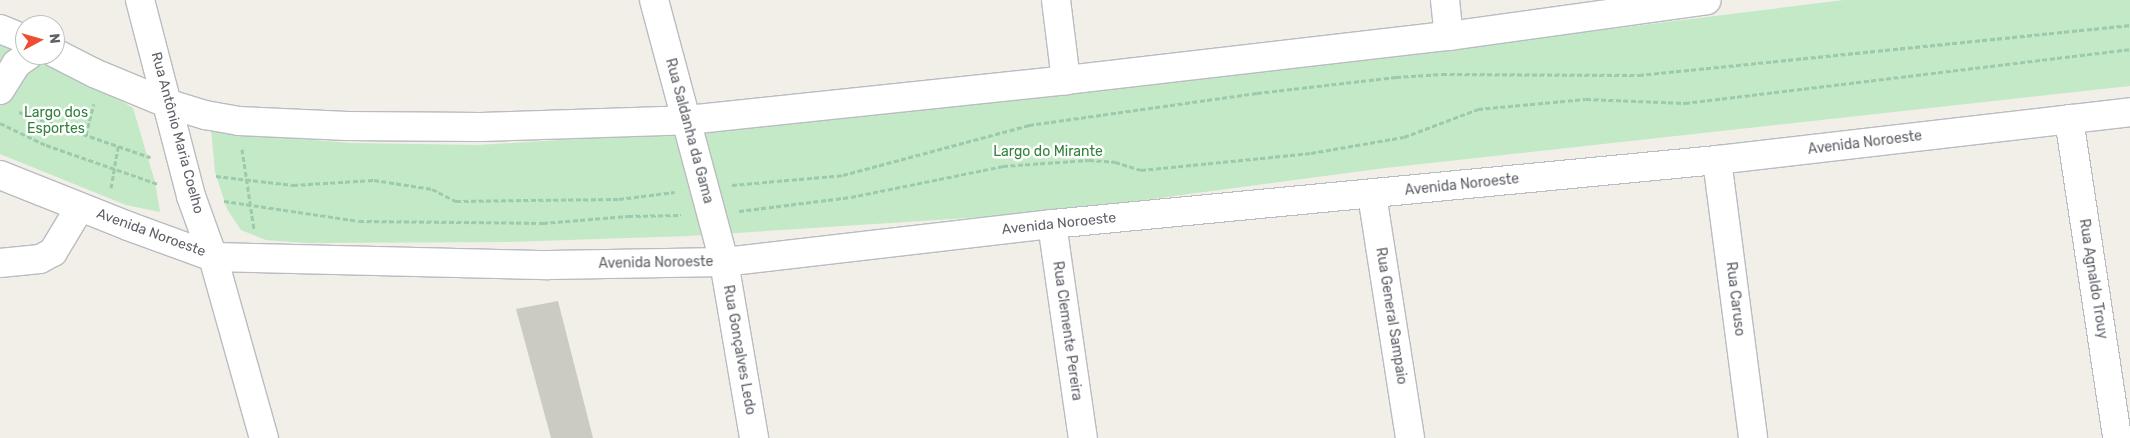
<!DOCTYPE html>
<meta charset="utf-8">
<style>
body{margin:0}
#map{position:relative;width:2130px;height:438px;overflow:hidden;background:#f1efe7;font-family:Rubik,sans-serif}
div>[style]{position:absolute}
.green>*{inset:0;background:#c3e9c6}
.building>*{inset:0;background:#cccbc3}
.path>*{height:3px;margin-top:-1.5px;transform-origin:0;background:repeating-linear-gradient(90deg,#9ccaad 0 5px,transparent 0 7.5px)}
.roads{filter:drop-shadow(1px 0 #b9bcc1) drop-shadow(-1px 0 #b9bcc1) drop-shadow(0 1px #b9bcc1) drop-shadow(0 -1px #b9bcc1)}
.street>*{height:28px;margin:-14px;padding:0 14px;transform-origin:14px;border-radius:14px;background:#fff}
.secondary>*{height:28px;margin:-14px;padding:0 14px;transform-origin:14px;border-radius:14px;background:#fff}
span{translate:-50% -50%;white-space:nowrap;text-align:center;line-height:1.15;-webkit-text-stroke:5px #fff;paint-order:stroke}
.park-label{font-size:14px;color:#32823c}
.street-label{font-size:14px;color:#5e6268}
.north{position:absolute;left:15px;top:15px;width:50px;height:50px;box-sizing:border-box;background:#fff;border:1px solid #bfc0c3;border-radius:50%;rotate:84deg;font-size:14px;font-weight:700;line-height:20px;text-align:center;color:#5e6268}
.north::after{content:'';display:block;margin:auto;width:18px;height:22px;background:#ee4e2f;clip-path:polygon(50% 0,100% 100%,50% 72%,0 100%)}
</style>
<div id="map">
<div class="green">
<i style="clip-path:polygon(1844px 0,2130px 0,2130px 86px,1385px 168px,1047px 213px,688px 236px,508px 242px,306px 243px,266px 240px,241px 230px,227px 209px,215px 172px,211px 128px,261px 136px,352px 143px,478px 145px,721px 130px,1454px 48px)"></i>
<i style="clip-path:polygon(0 45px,75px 73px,133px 108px,155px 182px,160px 212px,126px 205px,0 154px)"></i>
</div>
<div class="building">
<i style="clip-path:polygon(558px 301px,593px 438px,551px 438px,516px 309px)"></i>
</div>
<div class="path">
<i style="left:19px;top:112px;width:139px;rotate:19deg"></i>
<i style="left:0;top:123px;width:51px;rotate:25.6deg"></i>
<i style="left:46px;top:145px;width:119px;rotate:19.2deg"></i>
<i style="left:86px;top:135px;width:32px;rotate:-76deg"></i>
<i style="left:242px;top:149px;width:81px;rotate:81.5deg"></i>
<i style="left:216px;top:176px;width:78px;rotate:6.7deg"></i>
<i style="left:293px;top:185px;width:81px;rotate:-3.5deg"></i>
<i style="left:374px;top:180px;width:59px;rotate:8.8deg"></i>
<i style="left:432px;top:189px;width:27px;rotate:27deg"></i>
<i style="left:456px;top:201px;width:163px;rotate:-0.7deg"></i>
<i style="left:619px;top:199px;width:56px;rotate:-7.1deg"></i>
<i style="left:732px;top:185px;width:111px;rotate:-5.1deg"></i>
<i style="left:843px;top:175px;width:193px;rotate:-15deg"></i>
<i style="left:1029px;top:125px;width:230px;rotate:-8deg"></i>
<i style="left:1257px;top:93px;width:140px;rotate:-6.6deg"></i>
<i style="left:1396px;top:77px;width:46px;rotate:-3.7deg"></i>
<i style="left:1442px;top:74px;width:197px;rotate:0.3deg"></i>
<i style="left:1639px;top:75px;width:494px;rotate:-5.8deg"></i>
<i style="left:111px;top:188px;width:42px;rotate:-80.3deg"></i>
<i style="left:224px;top:201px;width:136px;rotate:8.4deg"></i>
<i style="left:359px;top:221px;width:184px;rotate:0.6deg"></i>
<i style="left:543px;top:223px;width:85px;rotate:-4.7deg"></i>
<i style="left:628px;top:216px;width:53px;rotate:-1.1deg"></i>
<i style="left:739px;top:211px;width:113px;rotate:-7.1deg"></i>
<i style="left:851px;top:197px;width:155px;rotate:-11.5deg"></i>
<i style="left:1003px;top:166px;width:86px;rotate:-4deg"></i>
<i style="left:1089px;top:160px;width:26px;rotate:4deg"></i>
<i style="left:1115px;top:162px;width:27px;rotate:17deg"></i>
<i style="left:1141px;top:170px;width:171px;rotate:-5.7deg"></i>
<i style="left:1311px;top:153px;width:94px;rotate:-9.8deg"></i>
<i style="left:1404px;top:137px;width:79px;rotate:-20.7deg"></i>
<i style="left:1478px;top:109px;width:108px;rotate:-5.3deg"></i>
<i style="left:1586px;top:99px;width:99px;rotate:2.3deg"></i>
<i style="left:1685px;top:103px;width:448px;rotate:-6.9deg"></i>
</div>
<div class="roads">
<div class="street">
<i style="left:654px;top:0;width:271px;rotate:75deg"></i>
<i style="left:724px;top:262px;width:179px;rotate:80.3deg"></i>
<i style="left:1056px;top:0;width:81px;rotate:82.9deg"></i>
<i style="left:1445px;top:0;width:36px;rotate:84deg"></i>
<i style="left:2069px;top:119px;width:323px;rotate:81.4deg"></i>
<i style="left:1717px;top:160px;width:280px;rotate:82.6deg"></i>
<i style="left:1372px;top:195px;width:246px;rotate:81.1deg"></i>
<i style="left:1052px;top:224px;width:216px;rotate:81.8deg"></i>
<i style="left:0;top:263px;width:40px;rotate:-5.7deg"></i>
<i style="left:40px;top:259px;width:15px;rotate:-28deg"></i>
<i style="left:53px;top:252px;width:52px;rotate:-59deg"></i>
</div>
<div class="secondary">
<i style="left:140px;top:0;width:203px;rotate:75.4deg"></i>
<i style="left:191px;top:196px;width:65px;rotate:70.2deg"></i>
<i style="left:213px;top:257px;width:188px;rotate:74.3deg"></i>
<i style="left:0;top:29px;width:27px;rotate:22deg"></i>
<i style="left:55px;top:53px;width:44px;rotate:27.1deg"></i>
<i style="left:94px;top:73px;width:81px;rotate:22.5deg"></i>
<i style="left:169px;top:104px;width:38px;rotate:17deg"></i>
<i style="left:205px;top:115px;width:35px;rotate:10deg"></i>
<i style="left:239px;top:121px;width:108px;rotate:2.7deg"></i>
<i style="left:347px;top:126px;width:134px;rotate:0.4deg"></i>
<i style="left:481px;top:127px;width:206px;rotate:-1.9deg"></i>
<i style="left:687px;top:120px;width:381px;rotate:-6deg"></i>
<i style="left:1066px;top:80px;width:386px;rotate:-6.6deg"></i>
<i style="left:1449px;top:36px;width:260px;rotate:-7.9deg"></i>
<i style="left:0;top:90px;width:31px;rotate:-58deg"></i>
<i style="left:16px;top:64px;width:16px;rotate:-35deg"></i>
<i style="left:0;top:175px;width:138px;rotate:21.7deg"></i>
<i style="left:128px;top:226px;width:90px;rotate:20deg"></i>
<i style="left:213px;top:257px;width:336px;rotate:1.4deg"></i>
<i style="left:549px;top:265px;width:175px;rotate:-1deg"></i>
<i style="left:724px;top:262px;width:330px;rotate:-6.6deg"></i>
<i style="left:1052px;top:224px;width:668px;rotate:-5.5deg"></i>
<i style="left:1717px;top:160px;width:416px;rotate:-6.6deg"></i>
</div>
</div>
<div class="park-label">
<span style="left:56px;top:121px">Largo dos<br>Esportes</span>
<span style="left:1048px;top:152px">Largo do Mirante</span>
</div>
<div class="street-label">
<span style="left:689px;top:131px;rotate:75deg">Rua Saldanha da Gama</span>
<span style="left:177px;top:133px;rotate:75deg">Rua Antônio Maria Coelho</span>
<span style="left:1865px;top:143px;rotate:-7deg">Avenida Noroeste</span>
<span style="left:1462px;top:185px;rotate:-6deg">Avenida Noroeste</span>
<span style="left:1059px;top:224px;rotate:-6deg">Avenida Noroeste</span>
<span style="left:151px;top:233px;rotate:20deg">Avenida Noroeste</span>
<span style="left:656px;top:263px;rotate:-1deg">Avenida Noroeste</span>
<span style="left:2093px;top:279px;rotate:81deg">Rua Agnaldo Trouy</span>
<span style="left:1735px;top:299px;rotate:83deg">Rua Caruso</span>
<span style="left:1391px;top:316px;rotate:81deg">Rua General Sampaio</span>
<span style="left:1067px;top:331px;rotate:82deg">Rua Clemente Pereira</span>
<span style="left:739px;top:350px;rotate:80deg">Rua Gonçalves Ledo</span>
</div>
<div class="north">N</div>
</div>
